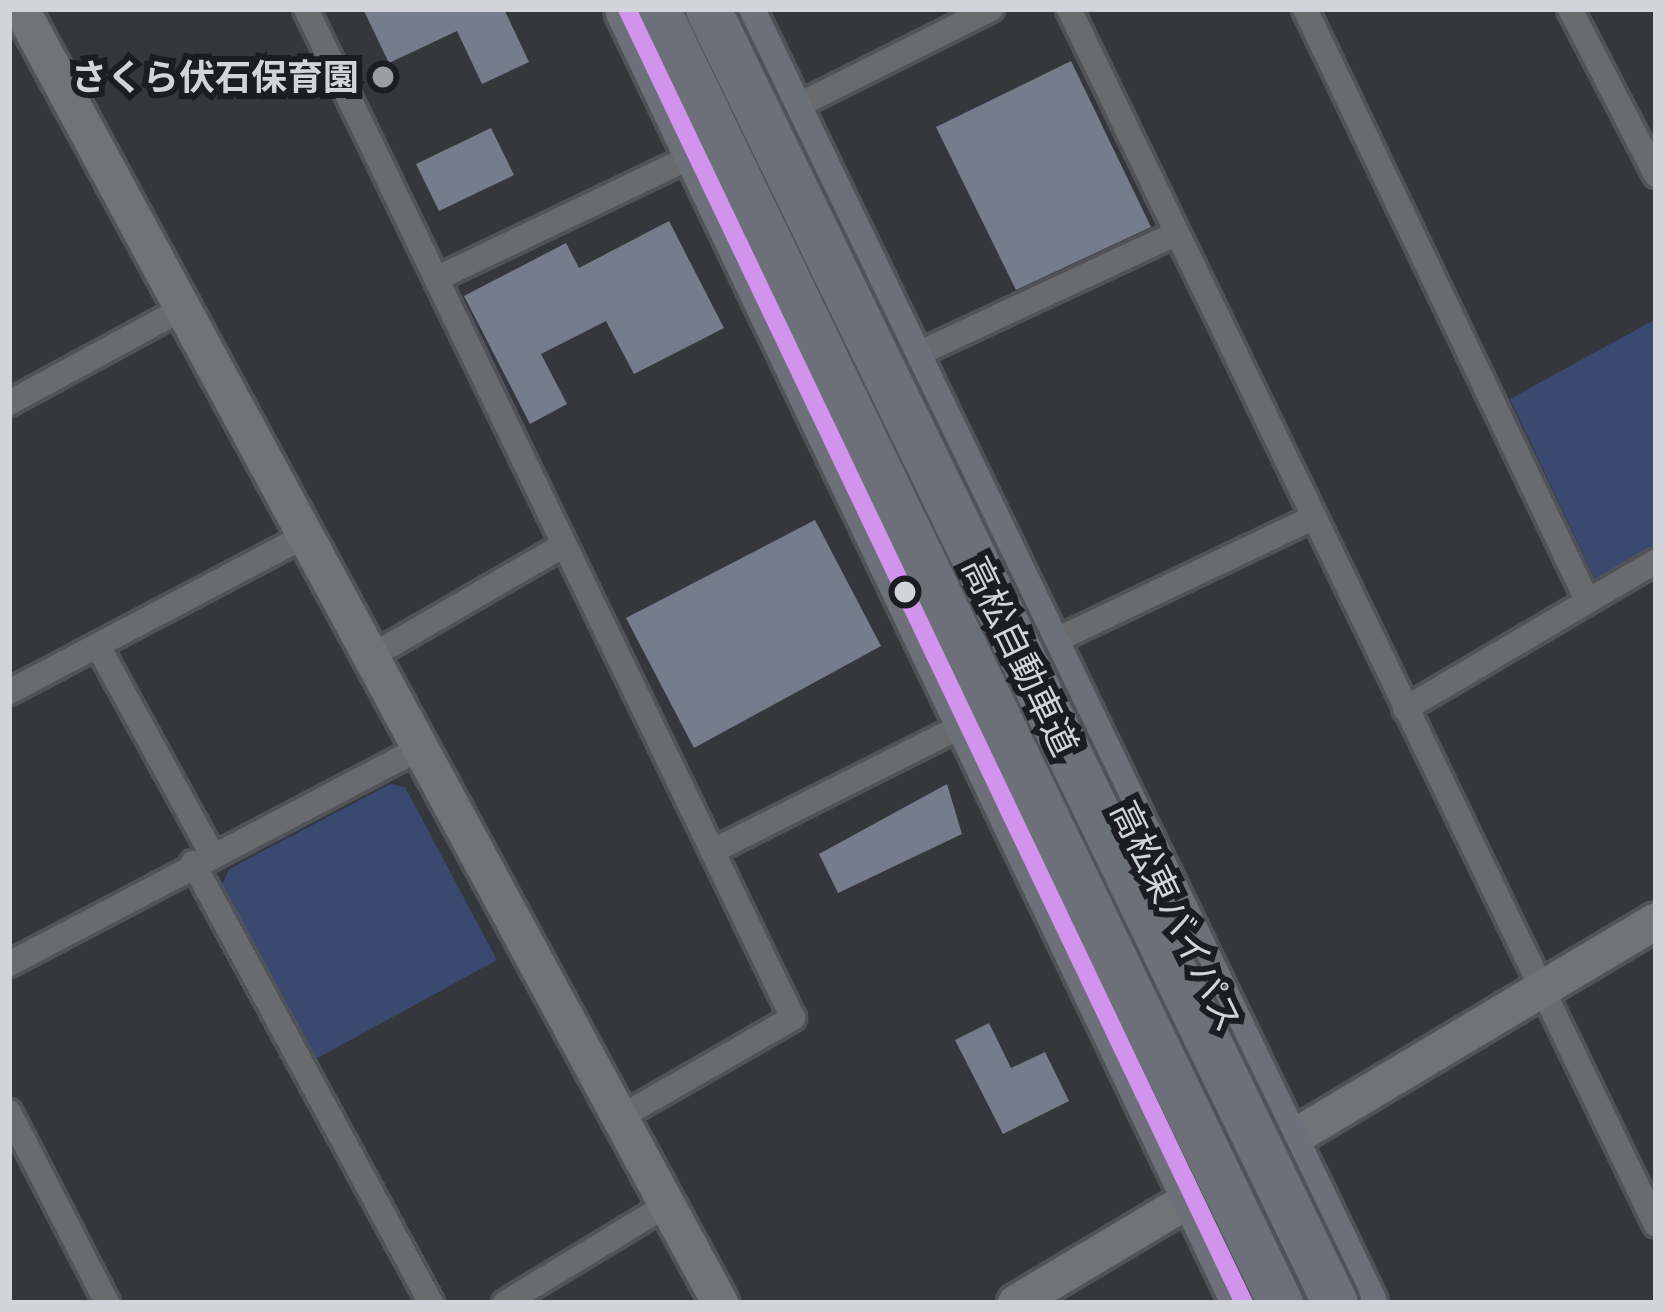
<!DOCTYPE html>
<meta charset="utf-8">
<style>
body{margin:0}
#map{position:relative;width:1665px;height:1312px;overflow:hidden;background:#34373c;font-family:"Titillium Web","Noto Sans JP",sans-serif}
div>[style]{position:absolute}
.green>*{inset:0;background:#39496f}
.building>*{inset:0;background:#757c8c}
.roads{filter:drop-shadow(3px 0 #505358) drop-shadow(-3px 0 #505358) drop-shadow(0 3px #505358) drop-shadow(0 -3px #505358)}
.street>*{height:24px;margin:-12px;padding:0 12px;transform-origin:12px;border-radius:12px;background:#696b6f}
.secondary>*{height:36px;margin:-18px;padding:0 18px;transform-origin:18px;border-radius:18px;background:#707378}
.highway>*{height:45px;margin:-22.5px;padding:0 22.5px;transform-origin:22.5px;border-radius:22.5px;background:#6c7078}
.bridges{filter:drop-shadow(3px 0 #505358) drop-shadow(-3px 0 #505358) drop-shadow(0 3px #505358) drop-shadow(0 -3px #505358)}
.highway-bridge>*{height:45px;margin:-22.5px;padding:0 22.5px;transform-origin:22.5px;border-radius:22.5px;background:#6c7078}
.bus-1>*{height:18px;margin:-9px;padding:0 9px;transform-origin:9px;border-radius:9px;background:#d193ec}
.dots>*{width:33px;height:33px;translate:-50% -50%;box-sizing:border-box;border:6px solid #1b1d22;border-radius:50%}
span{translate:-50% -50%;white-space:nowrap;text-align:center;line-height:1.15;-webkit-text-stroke:12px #1b1d22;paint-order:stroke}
.poi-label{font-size:36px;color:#d1d4db;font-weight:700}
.right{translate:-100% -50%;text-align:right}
.street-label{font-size:36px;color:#d1d4db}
.frame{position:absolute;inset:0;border:12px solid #d1d4db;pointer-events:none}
</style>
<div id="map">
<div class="green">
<i style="clip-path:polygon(1656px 319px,1656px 548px,1596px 581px,1510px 399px)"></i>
<i style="clip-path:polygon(390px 784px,405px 787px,497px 960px,314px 1060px,222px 885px,229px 869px)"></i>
</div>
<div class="building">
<i style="clip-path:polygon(363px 9px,504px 9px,529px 62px,482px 84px,457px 31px,389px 63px)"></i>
<i style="clip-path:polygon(1071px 61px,1151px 227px,1016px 290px,936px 127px)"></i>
<i style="clip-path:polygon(491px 128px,514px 175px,439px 211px,416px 164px)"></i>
<i style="clip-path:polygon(669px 221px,724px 328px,634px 374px,606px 321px,541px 354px,567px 404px,530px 424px,464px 296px,566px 243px,579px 268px)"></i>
<i style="clip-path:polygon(815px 520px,881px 646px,694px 748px,626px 618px)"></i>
<i style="clip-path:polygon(947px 784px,962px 834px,838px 893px,819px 854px)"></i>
<i style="clip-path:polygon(989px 1023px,1011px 1068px,1045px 1052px,1069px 1101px,1003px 1134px,955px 1040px)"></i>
</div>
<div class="roads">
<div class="street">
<i style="left:306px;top:9px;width:1120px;rotate:64.24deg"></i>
<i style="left:793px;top:1018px;width:201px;rotate:150.1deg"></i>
<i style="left:1069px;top:9px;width:1350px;rotate:64.23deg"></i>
<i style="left:1305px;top:9px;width:655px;rotate:64.49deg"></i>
<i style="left:1570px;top:9px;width:187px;rotate:62.6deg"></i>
<i style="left:781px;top:114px;width:235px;rotate:-26.6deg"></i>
<i style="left:438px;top:278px;width:292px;rotate:-25.6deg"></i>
<i style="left:909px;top:358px;width:293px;rotate:-25deg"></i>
<i style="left:9px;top:403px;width:197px;rotate:-28.5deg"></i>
<i style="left:1046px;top:645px;width:295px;rotate:-25.5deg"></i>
<i style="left:99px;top:648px;width:235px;rotate:61.3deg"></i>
<i style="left:370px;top:657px;width:224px;rotate:-30deg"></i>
<i style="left:9px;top:692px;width:335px;rotate:-27.8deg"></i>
<i style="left:1405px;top:709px;width:291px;rotate:-30.5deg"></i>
<i style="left:713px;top:851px;width:282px;rotate:-26.7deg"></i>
<i style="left:193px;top:863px;width:500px;rotate:61.59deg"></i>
<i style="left:9px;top:964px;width:463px;rotate:-27.7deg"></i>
<i style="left:9px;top:1112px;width:215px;rotate:62.8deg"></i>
<i style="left:505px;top:1303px;width:189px;rotate:-31.2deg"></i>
</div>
<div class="secondary">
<i style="left:21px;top:9px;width:1471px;rotate:61.62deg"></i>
<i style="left:1016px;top:1303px;width:745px;rotate:-30.83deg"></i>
</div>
<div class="highway">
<i style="left:627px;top:9px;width:1434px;rotate:64.51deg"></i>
<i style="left:741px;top:9px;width:1436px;rotate:64.29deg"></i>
</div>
</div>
<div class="bridges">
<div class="highway-bridge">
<i style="left:657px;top:9px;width:1436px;rotate:64.29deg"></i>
<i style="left:708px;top:9px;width:1438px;rotate:64.15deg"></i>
</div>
</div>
<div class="bus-1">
<i style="left:627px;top:9px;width:1434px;rotate:64.51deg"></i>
</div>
<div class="dots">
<i style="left:383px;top:77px;background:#9a9da3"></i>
<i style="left:905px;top:592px;background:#d1d4db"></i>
</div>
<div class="poi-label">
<span class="right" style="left:359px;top:77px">さくら伏石保育園</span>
</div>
<div class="street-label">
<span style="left:1021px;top:656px;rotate:64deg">高松自動車道</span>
<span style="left:1177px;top:916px;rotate:64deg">高松東バイパス</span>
</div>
<div class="frame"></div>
</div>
